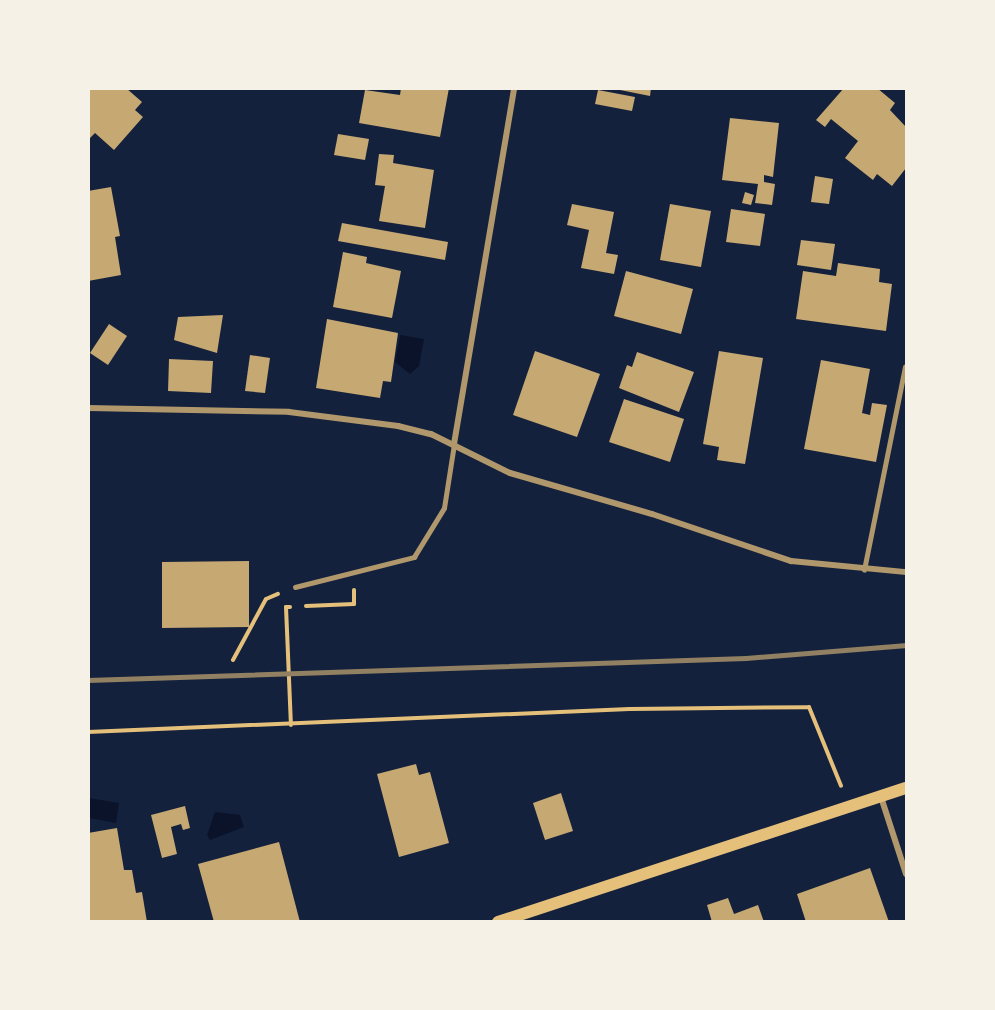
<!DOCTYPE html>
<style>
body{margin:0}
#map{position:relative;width:995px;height:1010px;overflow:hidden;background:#14213d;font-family:"Playfair Display",serif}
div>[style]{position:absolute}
.water>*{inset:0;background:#0b132b}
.building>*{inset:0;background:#c6a872}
.path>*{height:4px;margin:-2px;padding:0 2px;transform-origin:2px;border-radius:2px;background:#e5c07b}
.service>*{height:4.5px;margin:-2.25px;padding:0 2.25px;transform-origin:2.25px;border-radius:2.25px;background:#b1986c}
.minor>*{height:6px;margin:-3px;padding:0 3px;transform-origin:3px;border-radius:3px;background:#b1986c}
.secondary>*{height:12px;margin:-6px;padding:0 6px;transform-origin:6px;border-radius:6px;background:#e5c07b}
.rail>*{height:4.5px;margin:-2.25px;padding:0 2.25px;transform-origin:2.25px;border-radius:2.25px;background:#918062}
span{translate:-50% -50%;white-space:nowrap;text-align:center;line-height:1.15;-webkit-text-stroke:6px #f6f1e7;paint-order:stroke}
.frame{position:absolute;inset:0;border:90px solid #f6f1e7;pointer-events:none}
</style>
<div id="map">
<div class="water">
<i style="clip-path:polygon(400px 335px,424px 339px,419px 366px,410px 374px,395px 362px)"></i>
<i style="clip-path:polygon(89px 798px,119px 803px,116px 823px,89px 818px)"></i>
<i style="clip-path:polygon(215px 812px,240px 815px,244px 827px,210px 840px,207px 835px)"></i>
</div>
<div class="building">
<i style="clip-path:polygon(88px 88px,126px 88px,142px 102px,135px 110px,143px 117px,114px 150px,95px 133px,88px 140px)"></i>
<i style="clip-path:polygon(401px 88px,449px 88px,440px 137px,359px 123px,365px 90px,400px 95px)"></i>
<i style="clip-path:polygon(610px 88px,651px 88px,650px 96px)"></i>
<i style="clip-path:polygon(844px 88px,877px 88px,895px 103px,890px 110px,906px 127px,906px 168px,892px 186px,877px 174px,873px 180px,845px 158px,858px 141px,831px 119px,825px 127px,816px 120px)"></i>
<i style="clip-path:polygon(598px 90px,635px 97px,632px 111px,595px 104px)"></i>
<i style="clip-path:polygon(730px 118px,779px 123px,773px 177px,764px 175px,764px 182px,775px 184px,772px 205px,755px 203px,758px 184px,722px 180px)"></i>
<i style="clip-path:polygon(338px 134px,369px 139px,365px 160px,334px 155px)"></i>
<i style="clip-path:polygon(379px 154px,394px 155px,393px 163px,434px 170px,425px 228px,379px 221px,385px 186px,375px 185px)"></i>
<i style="clip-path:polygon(815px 176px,833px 179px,829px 204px,811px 202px)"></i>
<i style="clip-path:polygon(111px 187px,120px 236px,115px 237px,121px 275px,88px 281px,88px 191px)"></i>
<i style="clip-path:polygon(745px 192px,754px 195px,751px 205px,742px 203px)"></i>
<i style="clip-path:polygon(572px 204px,614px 212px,606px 253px,618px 255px,614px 274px,581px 268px,589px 230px,567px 225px)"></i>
<i style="clip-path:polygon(670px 204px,711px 211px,701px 267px,660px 260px)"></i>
<i style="clip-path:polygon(731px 209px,765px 214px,760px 246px,726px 242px)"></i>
<i style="clip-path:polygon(342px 223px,448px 242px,445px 260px,338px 241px)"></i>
<i style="clip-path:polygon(801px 240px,835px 244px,831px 270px,797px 265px)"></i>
<i style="clip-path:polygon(343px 252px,367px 257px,366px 263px,401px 271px,392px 318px,333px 307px)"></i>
<i style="clip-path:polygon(838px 263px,880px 269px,879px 282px,892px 284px,886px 331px,796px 319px,803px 271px,836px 276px)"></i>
<i style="clip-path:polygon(626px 271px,693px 289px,681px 334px,614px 316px)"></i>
<i style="clip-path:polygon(223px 315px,217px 353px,174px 340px,178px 317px)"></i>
<i style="clip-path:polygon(327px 319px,398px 333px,391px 382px,383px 381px,380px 398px,316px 388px)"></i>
<i style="clip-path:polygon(109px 324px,127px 336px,108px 365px,90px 353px)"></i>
<i style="clip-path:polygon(535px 351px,600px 374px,577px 437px,513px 415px)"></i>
<i style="clip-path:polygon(719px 351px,763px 358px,745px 464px,717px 460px,719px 447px,703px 444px)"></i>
<i style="clip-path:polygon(637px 352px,694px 372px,679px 412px,619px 388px,627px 365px,632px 367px)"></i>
<i style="clip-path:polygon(250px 355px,270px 358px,265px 393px,245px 391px)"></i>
<i style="clip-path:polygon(169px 359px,213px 361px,211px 393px,168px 391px)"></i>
<i style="clip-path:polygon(821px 360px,870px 369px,862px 413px,870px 415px,872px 403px,887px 405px,876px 462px,804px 449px)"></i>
<i style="clip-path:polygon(624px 399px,684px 419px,670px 462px,609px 442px)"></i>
<i style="clip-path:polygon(249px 561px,249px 627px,162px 628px,162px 562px)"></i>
<i style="clip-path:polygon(416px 764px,419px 775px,430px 772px,449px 843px,399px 857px,377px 774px)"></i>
<i style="clip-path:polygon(561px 793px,573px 831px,545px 840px,533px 803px)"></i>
<i style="clip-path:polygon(185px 806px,190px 828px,183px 830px,181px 824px,171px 827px,177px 854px,162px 858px,151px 815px)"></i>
<i style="clip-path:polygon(117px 828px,124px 870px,132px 870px,136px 893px,142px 892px,147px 922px,88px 922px,88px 833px)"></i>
<i style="clip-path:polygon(279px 842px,300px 922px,214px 922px,198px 864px)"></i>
<i style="clip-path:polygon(870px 868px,889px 922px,806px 922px,797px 894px)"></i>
<i style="clip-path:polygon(728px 898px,734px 914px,758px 905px,764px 922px,712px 922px,707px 905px)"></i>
</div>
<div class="path">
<i style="left:306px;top:606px;width:48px;rotate:-2.4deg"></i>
<i style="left:354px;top:604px;width:14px;rotate:-90deg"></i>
<i style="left:290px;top:607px;width:4px;rotate:180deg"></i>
<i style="left:286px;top:607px;width:118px;rotate:87.6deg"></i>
<i style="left:233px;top:660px;width:69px;rotate:-61.6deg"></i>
<i style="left:266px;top:599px;width:13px;rotate:-23deg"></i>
<i style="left:88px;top:732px;width:542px;rotate:-2.43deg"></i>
<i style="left:630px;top:709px;width:179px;rotate:-0.6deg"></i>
<i style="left:809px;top:707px;width:85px;rotate:67.9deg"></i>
</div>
<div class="service">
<i style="left:864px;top:570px;width:207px;rotate:-78.6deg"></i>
<i style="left:295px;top:587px;width:123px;rotate:-14.1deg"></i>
<i style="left:414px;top:557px;width:57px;rotate:-58.5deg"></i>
<i style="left:444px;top:508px;width:65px;rotate:-81.1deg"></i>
</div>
<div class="minor">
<i style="left:88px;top:408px;width:201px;rotate:1.1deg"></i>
<i style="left:289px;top:412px;width:110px;rotate:7.3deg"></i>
<i style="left:398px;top:426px;width:34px;rotate:14deg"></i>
<i style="left:431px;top:434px;width:88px;rotate:26.3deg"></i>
<i style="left:510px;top:473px;width:148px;rotate:16.1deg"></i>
<i style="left:652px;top:514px;width:147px;rotate:18.7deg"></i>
<i style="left:791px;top:561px;width:116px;rotate:5.5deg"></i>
<i style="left:454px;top:444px;width:361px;rotate:-80.4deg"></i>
<i style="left:881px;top:797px;width:81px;rotate:72deg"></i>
</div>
<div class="secondary">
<i style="left:498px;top:922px;width:429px;rotate:-18.2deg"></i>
</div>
<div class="rail">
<i style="left:88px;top:680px;width:658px;rotate:-1.91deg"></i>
<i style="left:746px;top:658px;width:161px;rotate:-4.6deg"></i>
</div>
<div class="frame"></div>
</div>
